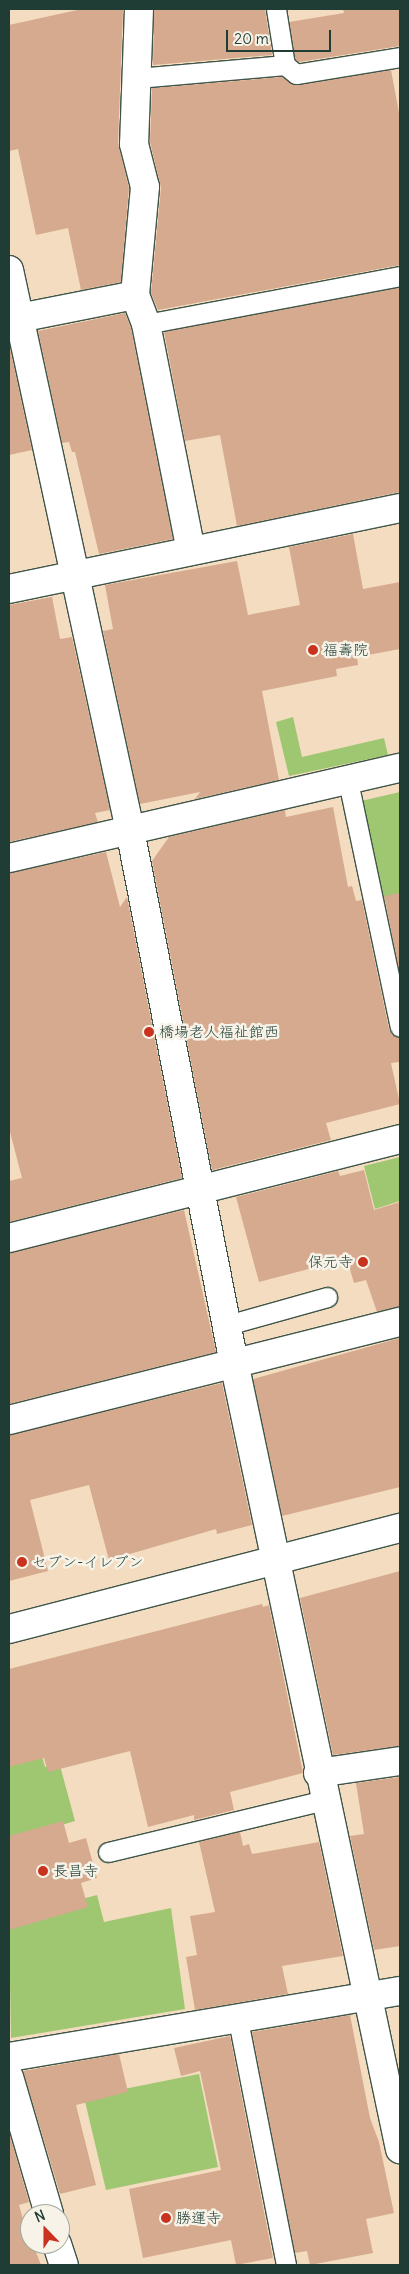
<!DOCTYPE html>
<meta charset="utf-8">
<style>
body{margin:0}
#map{position:relative;width:409px;height:2274px;overflow:hidden;background:#f3dcbf;font-family:Delius,"Klee One",sans-serif}
div>[style]{position:absolute}
.green>*{inset:0;background:#9fc671}
.building>*{inset:0;background:#d6aa8e}
.roads{filter:drop-shadow(1px 0 #3f5549) drop-shadow(-1px 0 #3f5549) drop-shadow(0 1px #3f5549) drop-shadow(0 -1px #3f5549)}
.lane>*{height:19px;margin:-9.5px;padding:0 9.5px;transform-origin:9.5px;border-radius:9.5px;background:#fff}
.street>*{height:28px;margin:-14px;padding:0 14px;transform-origin:14px;border-radius:14px;background:#fff}
.secondary>*{height:28px;margin:-14px;padding:0 14px;transform-origin:14px;border-radius:14px;background:#fff}
.dots>*{width:14px;height:14px;translate:-50% -50%;box-sizing:border-box;border:2px solid #f7f3e8;border-radius:50%}
span{translate:-50% -50%;white-space:nowrap;text-align:center;line-height:1.15;-webkit-text-stroke:5px #f7f3e8;paint-order:stroke}
.poi-label{font-size:15px;color:#1f3d34}
.left{translate:0 -50%;text-align:left}
.right{translate:-100% -50%;text-align:right}
.frame{position:absolute;inset:0;border:10px solid #1f3d34;pointer-events:none}
.north{position:absolute;left:20px;top:2204px;width:50px;height:50px;box-sizing:border-box;background:#f7f3e8;border:1px solid #a1aaa0;border-radius:50%;rotate:338deg;font-size:14px;font-weight:700;line-height:20px;text-align:center;color:#1f3d34}
.north::after{content:'';display:block;margin:auto;width:18px;height:22px;background:#c8321e;clip-path:polygon(50% 0,100% 100%,50% 72%,0 100%)}
.scale{position:absolute;left:226px;top:30px;width:105px;height:22px;box-sizing:border-box;border:2px solid #1f3d34;border-top:0;padding-left:6px;font-size:15px;line-height:18px;white-space:nowrap;color:#1f3d34;-webkit-text-stroke:4px #f7f3e8;paint-order:stroke}
</style>
<div id="map">
<div class="green">
<i style="clip-path:polygon(293px 717px,302px 757px,384px 738px,388px 755px,289px 776px,276px 722px)"></i>
<i style="clip-path:polygon(400px 792px,400px 896px,380px 900px,361px 801px)"></i>
<i style="clip-path:polygon(400px 1157px,400px 1201px,375px 1209px,364px 1166px)"></i>
<i style="clip-path:polygon(41px 1753px,45px 1767px,59px 1762px,75px 1821px,9px 1841px,9px 1762px)"></i>
<i style="clip-path:polygon(97px 1895px,104px 1922px,171px 1908px,185px 2009px,11px 2038px,9px 1918px)"></i>
<i style="clip-path:polygon(199px 2074px,218px 2167px,106px 2190px,84px 2097px)"></i>
</div>
<div class="building">
<i style="clip-path:polygon(82px 9px,123px 9px,118px 143px,129px 188px,121px 282px,81px 290px,68px 228px,36px 235px,18px 149px,9px 151px,9px 25px)"></i>
<i style="clip-path:polygon(154px 9px,265px 9px,272px 55px,153px 65px)"></i>
<i style="clip-path:polygon(343px 9px,400px 9px,400px 46px,299px 62px,295px 59px,289px 22px,344px 13px)"></i>
<i style="clip-path:polygon(391px 70px,400px 118px,400px 265px,158px 310px,151px 293px,161px 188px,150px 142px,152px 88px,281px 77px,298px 85px)"></i>
<i style="clip-path:polygon(400px 287px,400px 492px,237px 526px,220px 435px,185px 441px,164px 332px)"></i>
<i style="clip-path:polygon(125px 313px,131px 328px,173px 539px,99px 554px,75px 452px,72px 452px,69px 442px,62px 443px,38px 331px)"></i>
<i style="clip-path:polygon(9px 343px,32px 450px,9px 455px)"></i>
<i style="clip-path:polygon(353px 534px,363px 589px,400px 582px,400px 649px,357px 657px,358px 665px,336px 669px,337px 676px,262px 691px,279px 780px,195px 799px,200px 792px,140px 804px,103px 631px,113px 629px,105px 585px,237px 561px,248px 615px,300px 605px,289px 547px)"></i>
<i style="clip-path:polygon(52px 597px,60px 639px,72px 637px,110px 810px,95px 813px,98px 822px,9px 842px,9px 605px)"></i>
<i style="clip-path:polygon(333px 807px,348px 887px,352px 886px,356px 901px,362px 900px,389px 1029px,392px 1035px,400px 1038px,400px 1062px,391px 1063px,400px 1104px,326px 1123px,331px 1140px,212px 1170px,152px 861px,169px 837px,285px 810px,286px 817px)"></i>
<i style="clip-path:polygon(106px 852px,120px 907px,127px 897px,182px 1178px,9px 1222px,9px 1181px,22px 1178px,9px 1128px,9px 873px)"></i>
<i style="clip-path:polygon(400px 893px,400px 974px,384px 896px)"></i>
<i style="clip-path:polygon(364px 1170px,374px 1210px,400px 1202px,400px 1307px,377px 1312px,366px 1280px,354px 1283px,347px 1259px,259px 1282px,236px 1197px,338px 1171px,340px 1176px)"></i>
<i style="clip-path:polygon(184px 1210px,216px 1352px,9px 1404px,9px 1253px)"></i>
<i style="clip-path:polygon(400px 1338px,400px 1487px,282px 1516px,253px 1379px)"></i>
<i style="clip-path:polygon(222px 1383px,252px 1525px,217px 1534px,216px 1529px,109px 1560px,89px 1485px,30px 1500px,48px 1571px,9px 1581px,9px 1435px)"></i>
<i style="clip-path:polygon(400px 1571px,400px 1746px,333px 1755px,300px 1598px)"></i>
<i style="clip-path:polygon(262px 1604px,263px 1607px,269px 1605px,303px 1773px,230px 1792px,234px 1810px,194px 1820px,194px 1815px,148px 1827px,130px 1751px,48px 1772px,44px 1758px,9px 1767px,9px 1669px)"></i>
<i style="clip-path:polygon(400px 1777px,400px 1946px,374px 1950px,350px 1836px,364px 1834px,356px 1783px)"></i>
<i style="clip-path:polygon(63px 1821px,69px 1843px,86px 1838px,97px 1878px,81px 1883px,88px 1907px,9px 1930px,9px 1836px)"></i>
<i style="clip-path:polygon(240px 1832px,243px 1846px,249px 1844px,252px 1854px,319px 1842px,343px 1956px,282px 1966px,288px 1994px,195px 2010px,186px 1957px,197px 1955px,190px 1916px,215px 1912px,199px 1842px)"></i>
<i style="clip-path:polygon(350px 2015px,370px 2118px,379px 2142px,394px 2213px,366px 2219px,373px 2253px,310px 2265px,307px 2251px,295px 2253px,252px 2032px)"></i>
<i style="clip-path:polygon(230px 2036px,273px 2258px,236px 2265px,231px 2240px,143px 2258px,129px 2189px,221px 2170px,200px 2071px,181px 2076px,174px 2048px)"></i>
<i style="clip-path:polygon(119px 2054px,128px 2092px,76px 2105px,96px 2185px,60px 2194px,23px 2071px)"></i>
<i style="clip-path:polygon(9px 2132px,29px 2202px,19px 2205px,30px 2244px,33px 2244px,41px 2265px,9px 2265px)"></i>
</div>
<div class="roads">
<div class="lane">
<i style="left:276px;top:9px;width:57px;rotate:80.9deg"></i>
<i style="left:137px;top:78px;width:149px;rotate:-5deg"></i>
<i style="left:285px;top:65px;width:14px;rotate:39deg"></i>
<i style="left:296px;top:74px;width:105px;rotate:-9.3deg"></i>
<i style="left:146px;top:324px;width:258px;rotate:-10.7deg"></i>
<i style="left:348px;top:781px;width:251px;rotate:78.1deg"></i>
<i style="left:227px;top:1325px;width:104px;rotate:-15.6deg"></i>
<i style="left:108px;top:1852px;width:223px;rotate:-13.5deg"></i>
<i style="left:238px;top:2020px;width:250px;rotate:78.9deg"></i>
</div>
<div class="street">
<i style="left:139px;top:9px;width:135px;rotate:92.1deg"></i>
<i style="left:134px;top:144px;width:44px;rotate:75.7deg"></i>
<i style="left:145px;top:187px;width:108px;rotate:95.3deg"></i>
<i style="left:135px;top:295px;width:31px;rotate:69deg"></i>
<i style="left:146px;top:324px;width:231px;rotate:78.8deg"></i>
<i style="left:9px;top:270px;width:573px;rotate:77.81deg"></i>
<i style="left:130px;top:830px;width:528px;rotate:78.97deg"></i>
<i style="left:231px;top:1348px;width:819px;rotate:78.09deg"></i>
<i style="left:9px;top:320px;width:128px;rotate:-11.2deg"></i>
<i style="left:9px;top:589px;width:399px;rotate:-11.7deg"></i>
<i style="left:9px;top:858px;width:401px;rotate:-13deg"></i>
<i style="left:9px;top:1238px;width:403px;rotate:-14.2deg"></i>
<i style="left:9px;top:1420px;width:403px;rotate:-14.1deg"></i>
<i style="left:318px;top:1773px;width:83px;rotate:-8.3deg"></i>
<i style="left:9px;top:2057px;width:397px;rotate:-9.6deg"></i>
<i style="left:9px;top:2077px;width:143px;rotate:73.7deg"></i>
<i style="left:57px;top:2244px;width:22px;rotate:72deg"></i>
</div>
<div class="secondary">
<i style="left:9px;top:1629px;width:404px;rotate:-14.5deg"></i>
</div>
</div>
<div class="dots">
<i style="left:313px;top:650px;background:#c8321e"></i>
<i style="left:149px;top:1032px;background:#c8321e"></i>
<i style="left:363px;top:1262px;background:#c8321e"></i>
<i style="left:22px;top:1562px;background:#c8321e"></i>
<i style="left:43px;top:1871px;background:#c8321e"></i>
<i style="left:166px;top:2218px;background:#c8321e"></i>
</div>
<div class="poi-label">
<span class="left" style="left:323px;top:650px">福壽院</span>
<span class="left" style="left:159px;top:1032px">橋場老人福祉館西</span>
<span class="right" style="left:353px;top:1262px">保元寺</span>
<span class="left" style="left:32px;top:1562px">セブン-イレブン</span>
<span class="left" style="left:53px;top:1871px">長昌寺</span>
<span class="left" style="left:176px;top:2218px">勝運寺</span>
</div>
<div class="frame"></div>
<div class="north">N</div>
<div class="scale">20 m</div>
</div>
